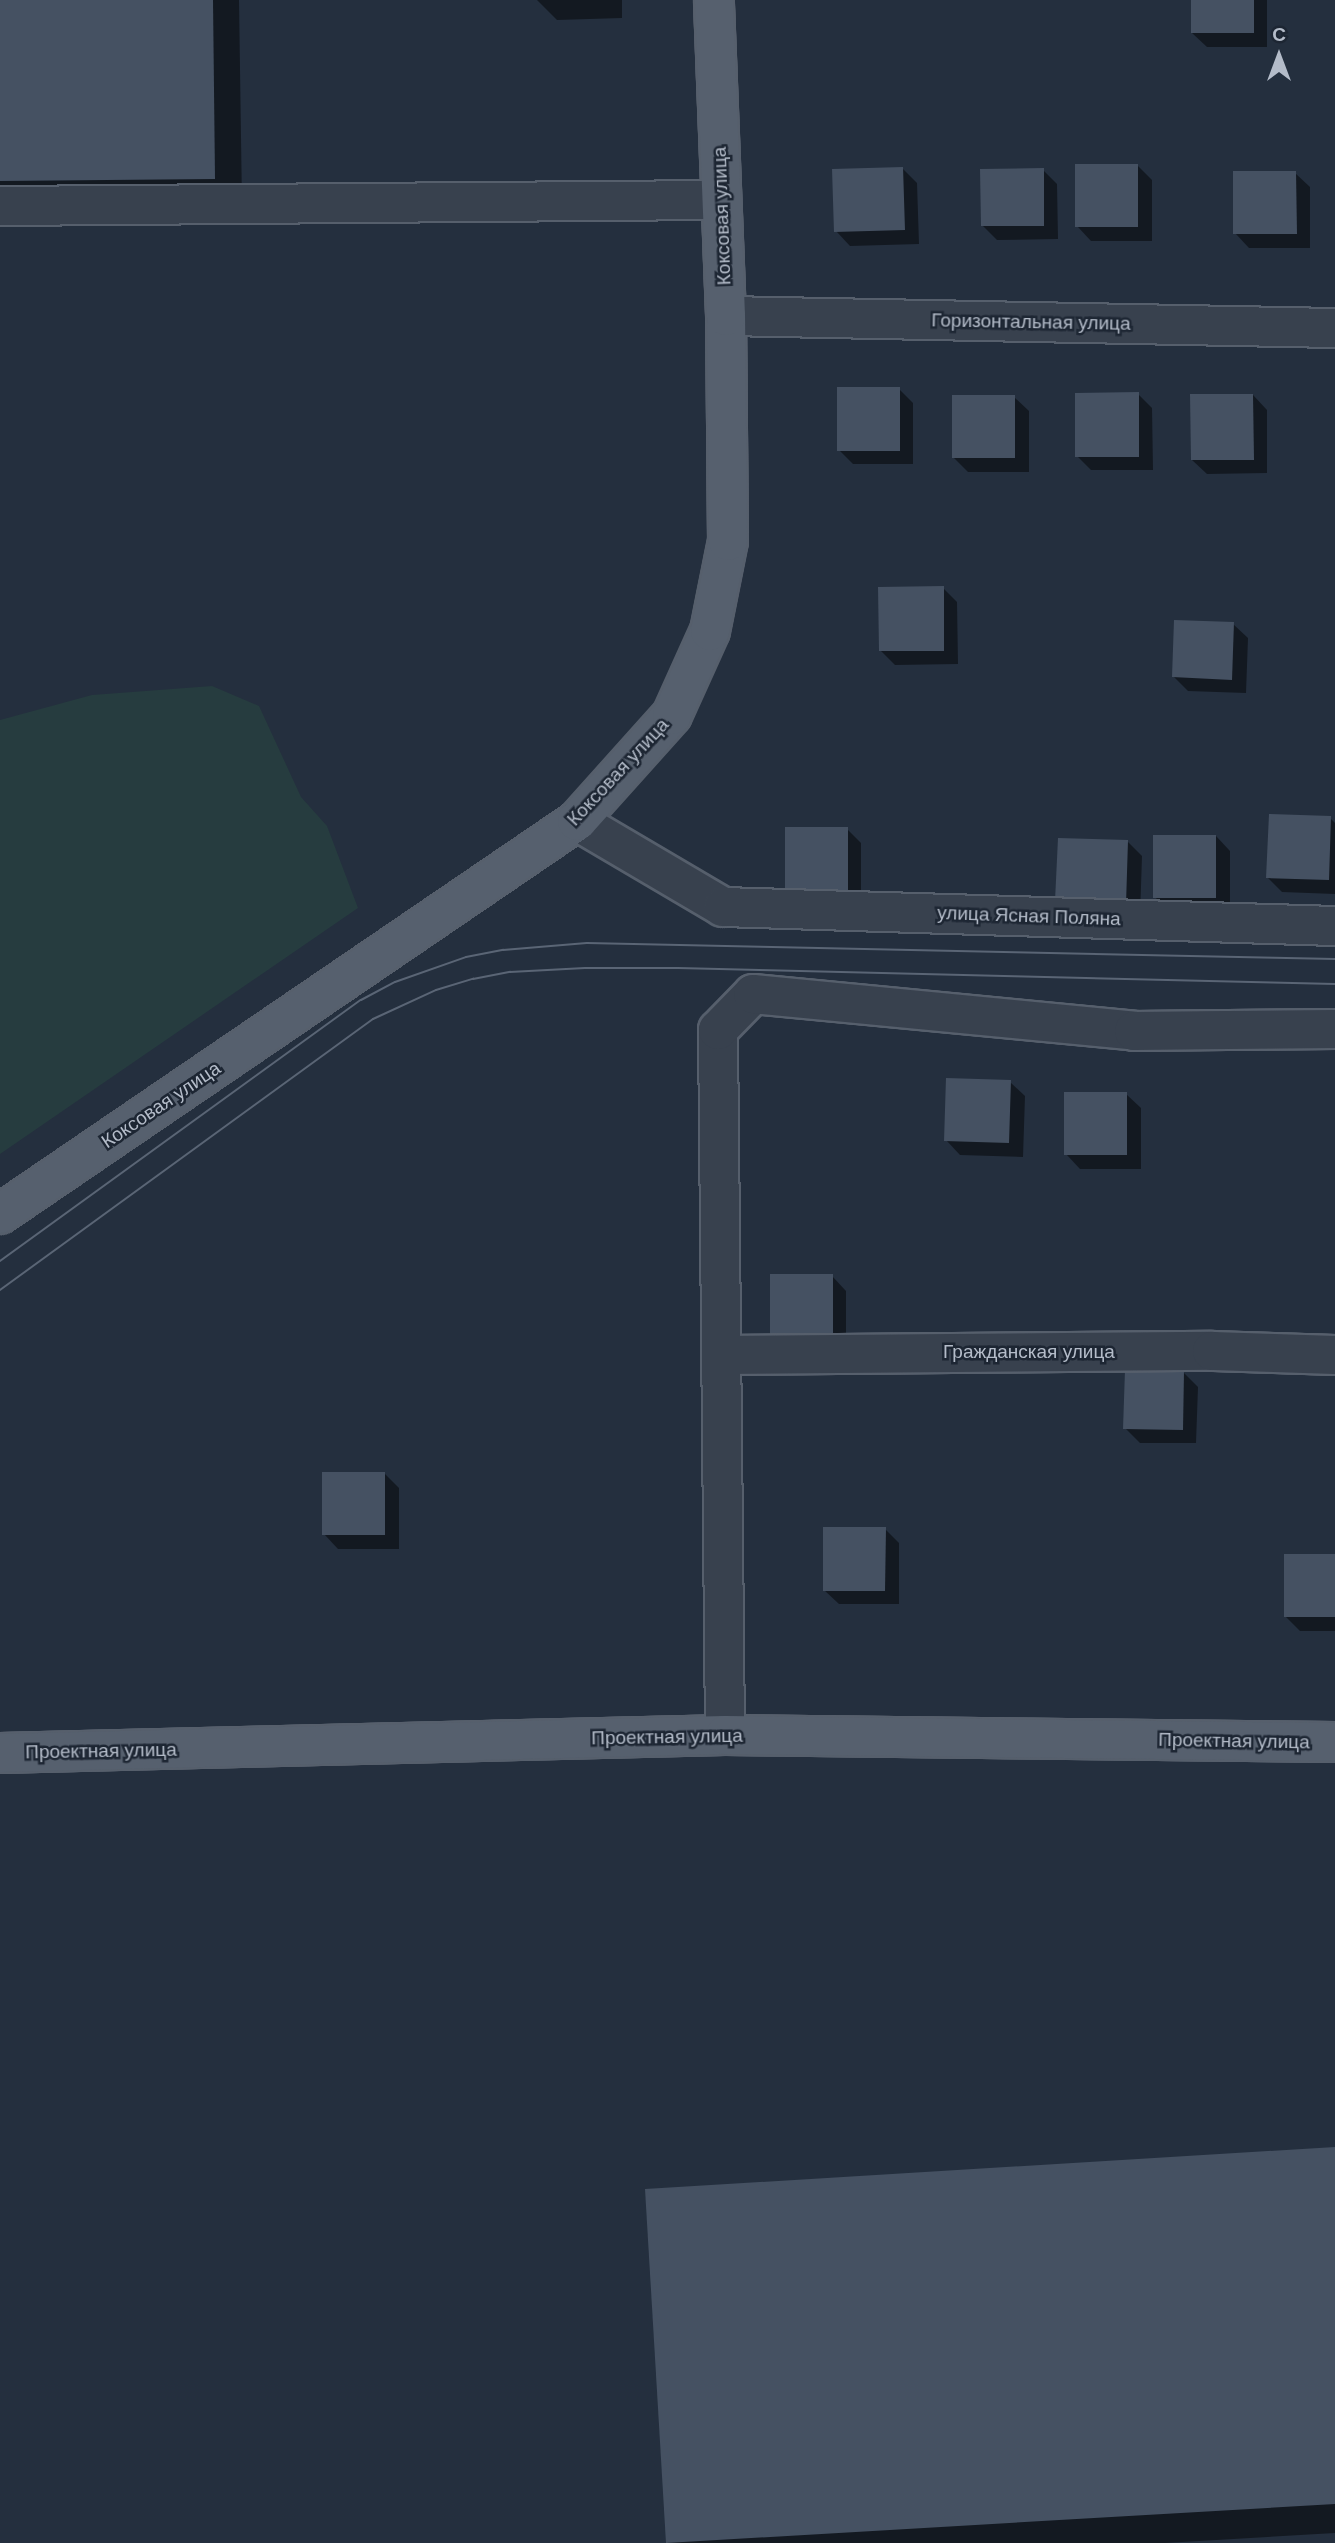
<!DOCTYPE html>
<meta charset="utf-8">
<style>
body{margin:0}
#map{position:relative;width:1335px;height:2543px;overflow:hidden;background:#242f3e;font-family:Arial,sans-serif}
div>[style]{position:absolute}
.green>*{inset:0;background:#263c3f}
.shadow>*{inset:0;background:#0007}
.building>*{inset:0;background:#455162}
.roads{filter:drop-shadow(2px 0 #565f6c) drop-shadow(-2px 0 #565f6c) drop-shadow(0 2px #565f6c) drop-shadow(0 -2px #565f6c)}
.minor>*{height:38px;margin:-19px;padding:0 19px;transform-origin:19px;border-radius:19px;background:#38414e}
.major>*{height:38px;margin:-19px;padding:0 19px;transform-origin:19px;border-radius:19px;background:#56606e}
.tram>*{height:2px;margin:-1px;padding:0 1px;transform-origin:1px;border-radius:1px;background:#5a6575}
span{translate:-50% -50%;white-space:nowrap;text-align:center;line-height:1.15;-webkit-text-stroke:5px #1d2633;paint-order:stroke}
.street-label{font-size:19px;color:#b4bcc9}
.north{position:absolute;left:1244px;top:21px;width:70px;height:70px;-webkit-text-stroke:5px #1d2633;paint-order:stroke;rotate:0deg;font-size:19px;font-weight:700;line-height:28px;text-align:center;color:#b4bcc9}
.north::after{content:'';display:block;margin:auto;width:24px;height:32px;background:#b4bcc9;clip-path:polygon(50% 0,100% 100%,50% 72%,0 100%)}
</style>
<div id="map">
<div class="green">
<i style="clip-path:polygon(212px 686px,259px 706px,301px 797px,327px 826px,358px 908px,0 1154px,0 720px,92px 695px)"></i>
</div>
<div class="shadow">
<i style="clip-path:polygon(0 0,239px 0,242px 205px,0 208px)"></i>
<i style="clip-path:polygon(537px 0,622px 0,622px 18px,557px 20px)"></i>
<i style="clip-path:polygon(1192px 0,1267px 0,1267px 47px,1207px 47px,1192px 33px)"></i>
<i style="clip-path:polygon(1138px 166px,1152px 180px,1152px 241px,1091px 241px,1077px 226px)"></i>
<i style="clip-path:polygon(902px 168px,917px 183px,919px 244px,850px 246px,836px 231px)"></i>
<i style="clip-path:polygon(1043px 170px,1057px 184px,1058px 239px,997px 240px,983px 226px)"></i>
<i style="clip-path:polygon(1295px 173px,1310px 187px,1310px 248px,1249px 248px,1235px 233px)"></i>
<i style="clip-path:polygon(899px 389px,913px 403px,913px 464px,853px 464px,839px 450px)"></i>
<i style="clip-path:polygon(1138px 394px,1152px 408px,1153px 470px,1091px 470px,1077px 456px)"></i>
<i style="clip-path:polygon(1253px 395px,1267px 410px,1267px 473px,1207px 474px,1192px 460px)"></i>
<i style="clip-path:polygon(1014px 397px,1029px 411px,1029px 472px,968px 472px,954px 458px)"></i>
<i style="clip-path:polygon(943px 588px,957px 602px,958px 664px,895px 665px,881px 651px)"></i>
<i style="clip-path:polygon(1233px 624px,1248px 638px,1246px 693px,1188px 691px,1174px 677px)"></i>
<i style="clip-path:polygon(1330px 818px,1335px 823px,1335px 894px,1282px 892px,1268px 878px)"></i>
<i style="clip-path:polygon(847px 829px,861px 843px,861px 904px,786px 890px)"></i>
<i style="clip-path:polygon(1216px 836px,1230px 851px,1230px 912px,1169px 912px,1155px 897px)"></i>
<i style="clip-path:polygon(1128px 842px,1142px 856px,1140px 917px,1072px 914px)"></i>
<i style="clip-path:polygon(1010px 1082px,1025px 1096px,1023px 1157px,960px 1155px,946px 1140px)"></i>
<i style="clip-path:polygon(1126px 1094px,1141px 1108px,1141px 1169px,1080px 1169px,1066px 1154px)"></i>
<i style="clip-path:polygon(832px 1276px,846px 1291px,846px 1351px,786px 1351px)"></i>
<i style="clip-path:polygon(1183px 1372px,1198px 1387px,1196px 1443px,1140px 1443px,1125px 1428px)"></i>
<i style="clip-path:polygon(385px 1474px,399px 1488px,399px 1549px,338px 1549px,324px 1534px)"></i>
<i style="clip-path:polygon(885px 1529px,899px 1543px,899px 1604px,839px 1604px,824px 1590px)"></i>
<i style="clip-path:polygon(1335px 1556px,1335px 1631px,1300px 1631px,1286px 1617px)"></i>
<i style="clip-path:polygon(1335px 2149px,1335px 2533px,1165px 2543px,668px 2543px,647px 2191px)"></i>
</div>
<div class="building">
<i style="clip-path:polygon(0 0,213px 0,215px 179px,0 181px)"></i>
<i style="clip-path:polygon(1191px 0,1254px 0,1254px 33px,1191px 33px)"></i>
<i style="clip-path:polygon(1075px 164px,1138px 164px,1138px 227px,1075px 227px)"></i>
<i style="clip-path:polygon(903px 167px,905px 230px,834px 232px,832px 169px)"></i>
<i style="clip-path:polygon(1044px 168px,1044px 226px,981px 226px,980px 169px)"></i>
<i style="clip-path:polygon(1233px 171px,1296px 171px,1297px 234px,1233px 234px)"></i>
<i style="clip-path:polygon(837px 387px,900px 387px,900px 451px,837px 451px)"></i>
<i style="clip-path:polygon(1139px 392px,1139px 457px,1075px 457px,1075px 393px)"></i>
<i style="clip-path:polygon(1190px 394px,1253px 394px,1254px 460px,1191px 460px)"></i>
<i style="clip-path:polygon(952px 395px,1015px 395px,1015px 458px,952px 458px)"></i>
<i style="clip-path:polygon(944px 586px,944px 651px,879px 651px,878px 587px)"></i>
<i style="clip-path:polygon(1174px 620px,1234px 622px,1232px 680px,1172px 677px)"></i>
<i style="clip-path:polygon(1269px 814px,1331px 816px,1329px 880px,1266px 878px)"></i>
<i style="clip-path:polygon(785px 827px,848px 827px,848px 890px,785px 890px)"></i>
<i style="clip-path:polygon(1153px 835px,1216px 835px,1216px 898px,1153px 898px)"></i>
<i style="clip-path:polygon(1058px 838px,1128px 840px,1126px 904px,1055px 901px)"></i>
<i style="clip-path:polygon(946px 1078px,1011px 1080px,1009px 1143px,944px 1141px)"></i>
<i style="clip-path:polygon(1064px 1092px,1127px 1092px,1127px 1155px,1064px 1155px)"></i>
<i style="clip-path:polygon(770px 1274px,833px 1274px,833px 1338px,770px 1338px)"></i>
<i style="clip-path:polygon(1125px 1370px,1184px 1371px,1183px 1430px,1123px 1429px)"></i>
<i style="clip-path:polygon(322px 1472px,385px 1472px,385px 1535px,322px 1535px)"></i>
<i style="clip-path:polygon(823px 1527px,886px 1527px,885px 1591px,823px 1591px)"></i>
<i style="clip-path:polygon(1284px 1554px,1335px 1554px,1335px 1617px,1284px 1617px)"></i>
<i style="clip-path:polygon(1335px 2147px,1335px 2504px,666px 2543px,645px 2189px)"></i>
</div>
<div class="roads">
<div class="minor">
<i style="left:0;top:206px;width:721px;rotate:-0.48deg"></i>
<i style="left:726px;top:316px;width:609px;rotate:1.13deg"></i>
<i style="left:577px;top:821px;width:169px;rotate:30.5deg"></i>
<i style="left:723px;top:907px;width:612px;rotate:1.78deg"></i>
<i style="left:723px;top:1355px;width:489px;rotate:-0.5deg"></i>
<i style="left:1212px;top:1351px;width:123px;rotate:1.9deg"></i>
<i style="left:725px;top:1735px;width:705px;rotate:-90.57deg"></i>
<i style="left:718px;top:1030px;width:50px;rotate:-45.8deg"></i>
<i style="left:753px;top:994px;width:383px;rotate:5.5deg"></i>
<i style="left:1134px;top:1031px;width:201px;rotate:-0.6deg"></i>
</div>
<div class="major">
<i style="left:0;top:1214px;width:698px;rotate:-34.26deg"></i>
<i style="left:577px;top:821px;width:142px;rotate:-48.1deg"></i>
<i style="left:672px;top:715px;width:92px;rotate:-65.7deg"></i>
<i style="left:710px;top:631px;width:92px;rotate:-78.7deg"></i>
<i style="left:728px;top:541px;width:225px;rotate:-90.5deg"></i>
<i style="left:726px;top:316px;width:316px;rotate:-92.2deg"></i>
<i style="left:0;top:1753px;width:725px;rotate:-1.42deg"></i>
<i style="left:725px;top:1735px;width:610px;rotate:0.66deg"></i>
</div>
</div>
<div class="tram">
<i style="left:0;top:1261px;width:445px;rotate:-35.9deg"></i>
<i style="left:361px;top:1000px;width:38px;rotate:-28deg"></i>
<i style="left:395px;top:982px;width:75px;rotate:-19.4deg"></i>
<i style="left:466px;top:957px;width:38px;rotate:-11deg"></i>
<i style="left:503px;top:950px;width:84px;rotate:-4.8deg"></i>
<i style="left:587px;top:943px;width:748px;rotate:1.23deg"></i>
<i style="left:0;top:1290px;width:461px;rotate:-36deg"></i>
<i style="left:373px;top:1019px;width:69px;rotate:-24.7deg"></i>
<i style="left:436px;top:990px;width:39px;rotate:-17deg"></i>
<i style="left:473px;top:979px;width:38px;rotate:-11deg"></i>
<i style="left:510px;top:972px;width:75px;rotate:-3.1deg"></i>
<i style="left:585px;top:968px;width:93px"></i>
<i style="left:678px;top:968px;width:657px;rotate:1.4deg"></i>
</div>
<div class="street-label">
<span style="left:722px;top:216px;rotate:-92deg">Коксовая улица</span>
<span style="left:1031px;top:322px;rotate:1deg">Горизонтальная улица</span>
<span style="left:618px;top:772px;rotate:-47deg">Коксовая улица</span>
<span style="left:1029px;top:916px;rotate:2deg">улица Ясная Поляна</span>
<span style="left:161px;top:1105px;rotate:-34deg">Коксовая улица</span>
<span style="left:1029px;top:1352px">Гражданская улица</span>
<span style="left:667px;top:1737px;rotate:-1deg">Проектная улица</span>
<span style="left:1234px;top:1741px;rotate:1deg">Проектная улица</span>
<span style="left:101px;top:1751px;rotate:-1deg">Проектная улица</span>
</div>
<div class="north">С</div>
</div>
